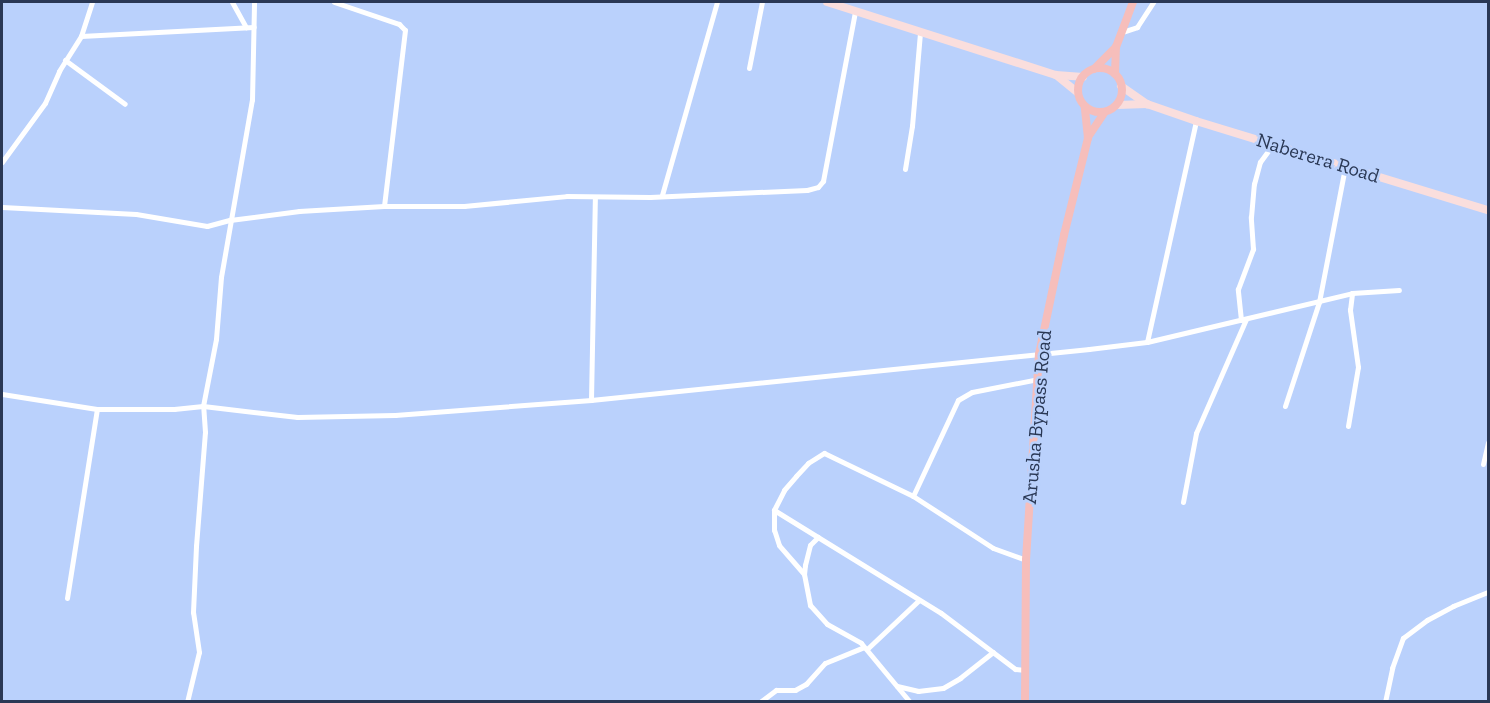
<!DOCTYPE html>
<style>
body{margin:0}
#map{position:relative;width:1490px;height:703px;overflow:hidden;background:#bad1fc;font-family:"Zilla Slab",serif}
div>[style]{position:absolute}
.street>*{height:5px;margin:-2.5px;padding:0 2.5px;transform-origin:2.5px;border-radius:2.5px;background:#fff}
.secondary>*{height:8px;margin:-4px;padding:0 4px;transform-origin:4px;border-radius:4px;background:#fadedd}
.primary>*{height:8px;margin:-4px;padding:0 4px;transform-origin:4px;border-radius:4px;background:#f6bebb}
.primary>.ring{margin:-4px;padding:0;box-sizing:content-box;background:none;border:8px solid #f6bebb;border-radius:50%}
span{translate:-50% -50%;white-space:nowrap;text-align:center;line-height:1.15;-webkit-text-stroke:5px #bad1fc;paint-order:stroke}
.street-label{font-size:20px;color:#2a3855}
.frame{position:absolute;inset:0;border:3px solid #2a3855;pointer-events:none}
</style>
<div id="map">
<div class="street">
<i style="left:232px;top:2px;width:29px;rotate:61deg"></i>
<i style="left:334px;top:2px;width:69px;rotate:18.7deg"></i>
<i style="left:399px;top:24px;width:8px;rotate:45deg"></i>
<i style="left:405px;top:30px;width:177px;rotate:96.8deg"></i>
<i style="left:1122px;top:32px;width:16px;rotate:-18deg"></i>
<i style="left:1137px;top:27px;width:30px;rotate:-57deg"></i>
<i style="left:81px;top:36px;width:36px;rotate:-72deg"></i>
<i style="left:65px;top:60px;width:74px;rotate:36.3deg"></i>
<i style="left:749px;top:68px;width:67px;rotate:-78.9deg"></i>
<i style="left:2px;top:162px;width:73px;rotate:-53.9deg"></i>
<i style="left:45px;top:103px;width:35px;rotate:-66deg"></i>
<i style="left:59px;top:71px;width:41px;rotate:-57.8deg"></i>
<i style="left:81px;top:36px;width:173px;rotate:-3deg"></i>
<i style="left:905px;top:169px;width:44px;rotate:-80.8deg"></i>
<i style="left:912px;top:126px;width:94px;rotate:-85.1deg"></i>
<i style="left:662px;top:195px;width:201px;rotate:-74.1deg"></i>
<i style="left:2px;top:207px;width:134px;rotate:3deg"></i>
<i style="left:136px;top:214px;width:72px;rotate:9.6deg"></i>
<i style="left:207px;top:226px;width:24px;rotate:-15deg"></i>
<i style="left:230px;top:220px;width:70px;rotate:-7.4deg"></i>
<i style="left:299px;top:211px;width:85px;rotate:-3.4deg"></i>
<i style="left:384px;top:206px;width:80px"></i>
<i style="left:464px;top:206px;width:103px;rotate:-5.5deg"></i>
<i style="left:567px;top:196px;width:83px;rotate:0.7deg"></i>
<i style="left:650px;top:197px;width:157px;rotate:-2.6deg"></i>
<i style="left:807px;top:190px;width:11px;rotate:-15deg"></i>
<i style="left:818px;top:187px;width:8px;rotate:-50deg"></i>
<i style="left:823px;top:181px;width:173px;rotate:-79.3deg"></i>
<i style="left:1241px;top:320px;width:31px;rotate:-96deg"></i>
<i style="left:1238px;top:289px;width:43px;rotate:-69.4deg"></i>
<i style="left:1253px;top:249px;width:32px;rotate:-94deg"></i>
<i style="left:1251px;top:217px;width:33px;rotate:-85deg"></i>
<i style="left:1254px;top:184px;width:23px;rotate:-75deg"></i>
<i style="left:1260px;top:162px;width:22px;rotate:-54deg"></i>
<i style="left:1147px;top:342px;width:226px;rotate:-77.5deg"></i>
<i style="left:2px;top:394px;width:96px;rotate:9deg"></i>
<i style="left:97px;top:409px;width:77px"></i>
<i style="left:174px;top:409px;width:29px;rotate:-6deg"></i>
<i style="left:203px;top:406px;width:95px;rotate:6.7deg"></i>
<i style="left:297px;top:417px;width:98px;rotate:-1.2deg"></i>
<i style="left:395px;top:415px;width:197px;rotate:-4.4deg"></i>
<i style="left:591px;top:400px;width:501px;rotate:-5.85deg"></i>
<i style="left:1089px;top:349px;width:58px;rotate:-6.9deg"></i>
<i style="left:1147px;top:342px;width:211px;rotate:-13.4deg"></i>
<i style="left:1352px;top:293px;width:47px;rotate:-3.7deg"></i>
<i style="left:591px;top:400px;width:203px;rotate:-88.9deg"></i>
<i style="left:1285px;top:406px;width:109px;rotate:-71.9deg"></i>
<i style="left:1319px;top:302px;width:137px;rotate:-79.1deg"></i>
<i style="left:1348px;top:426px;width:60px;rotate:-80.4deg"></i>
<i style="left:1358px;top:367px;width:58px;rotate:-98deg"></i>
<i style="left:1350px;top:310px;width:17px;rotate:-83deg"></i>
<i style="left:1483px;top:464px;width:22px;rotate:-77deg"></i>
<i style="left:913px;top:496px;width:106px;rotate:-64.9deg"></i>
<i style="left:958px;top:400px;width:16px;rotate:-30deg"></i>
<i style="left:972px;top:392px;width:67px;rotate:-11.1deg"></i>
<i style="left:1183px;top:502px;width:70px;rotate:-79.3deg"></i>
<i style="left:1196px;top:433px;width:124px;rotate:-66.3deg"></i>
<i style="left:774px;top:510px;width:196px;rotate:31.7deg"></i>
<i style="left:941px;top:613px;width:93px;rotate:37.1deg"></i>
<i style="left:1015px;top:669px;width:10px;rotate:6deg"></i>
<i style="left:818px;top:537px;width:11px;rotate:135deg"></i>
<i style="left:810px;top:545px;width:21px;rotate:104deg"></i>
<i style="left:805px;top:565px;width:9px;rotate:96deg"></i>
<i style="left:804px;top:574px;width:32px;rotate:79deg"></i>
<i style="left:810px;top:605px;width:25px;rotate:48deg"></i>
<i style="left:827px;top:624px;width:39px;rotate:29deg"></i>
<i style="left:861px;top:643px;width:77px;rotate:50.3deg"></i>
<i style="left:804px;top:574px;width:38px;rotate:-131deg"></i>
<i style="left:779px;top:545px;width:16px;rotate:-108deg"></i>
<i style="left:774px;top:530px;width:20px;rotate:-90deg"></i>
<i style="left:774px;top:510px;width:22px;rotate:-63deg"></i>
<i style="left:784px;top:490px;width:18px;rotate:-49deg"></i>
<i style="left:796px;top:476px;width:18px;rotate:-47deg"></i>
<i style="left:808px;top:463px;width:19px;rotate:-32deg"></i>
<i style="left:824px;top:453px;width:99px;rotate:25.8deg"></i>
<i style="left:913px;top:496px;width:95px;rotate:33deg"></i>
<i style="left:993px;top:548px;width:35px;rotate:20deg"></i>
<i style="left:67px;top:598px;width:191px;rotate:-81deg"></i>
<i style="left:867px;top:649px;width:71px;rotate:-43.3deg"></i>
<i style="left:897px;top:686px;width:22px;rotate:13deg"></i>
<i style="left:918px;top:691px;width:25px;rotate:-7deg"></i>
<i style="left:943px;top:688px;width:20px;rotate:-30deg"></i>
<i style="left:960px;top:678px;width:42px;rotate:-38.2deg"></i>
<i style="left:187px;top:702px;width:51px;rotate:-76.5deg"></i>
<i style="left:199px;top:652px;width:40px;rotate:-98.5deg"></i>
<i style="left:193px;top:612px;width:66px;rotate:-87.4deg"></i>
<i style="left:196px;top:546px;width:114px;rotate:-85.5deg"></i>
<i style="left:205px;top:432px;width:26px;rotate:-94deg"></i>
<i style="left:203px;top:406px;width:68px;rotate:-79deg"></i>
<i style="left:216px;top:339px;width:62px;rotate:-85.4deg"></i>
<i style="left:221px;top:277px;width:180px;rotate:-80.1deg"></i>
<i style="left:252px;top:100px;width:98px;rotate:-88.8deg"></i>
<i style="left:760px;top:702px;width:20px;rotate:-37deg"></i>
<i style="left:776px;top:690px;width:19px"></i>
<i style="left:795px;top:690px;width:13px;rotate:-29deg"></i>
<i style="left:806px;top:684px;width:28px;rotate:-48deg"></i>
<i style="left:825px;top:663px;width:42px;rotate:-22.3deg"></i>
<i style="left:1385px;top:702px;width:35px;rotate:-78deg"></i>
<i style="left:1392px;top:668px;width:32px;rotate:-70deg"></i>
<i style="left:1403px;top:638px;width:30px;rotate:-37deg"></i>
<i style="left:1427px;top:620px;width:30px;rotate:-28deg"></i>
<i style="left:1453px;top:606px;width:38px;rotate:-22deg"></i>
</div>
<div class="secondary">
<i style="left:827px;top:2px;width:240px;rotate:17.7deg"></i>
<i style="left:1056px;top:75px;width:27px;rotate:4deg"></i>
<i style="left:1056px;top:75px;width:28px;rotate:39deg"></i>
<i style="left:1121px;top:86px;width:32px;rotate:35deg"></i>
<i style="left:1147px;top:104px;width:52px;rotate:19.1deg"></i>
<i style="left:1196px;top:121px;width:305px;rotate:17deg"></i>
<i style="left:1117px;top:105px;width:30px;rotate:-2deg"></i>
</div>
<div class="primary">
<i class="ring" style="left:1078px;top:68px;width:36px;height:36px"></i>
<i style="left:1094px;top:69px;width:31px;rotate:-45deg"></i>
<i style="left:1115px;top:74px;width:27px;rotate:-88deg"></i>
<i style="left:1116px;top:47px;width:48px;rotate:-69.3deg"></i>
<i style="left:1088px;top:137px;width:30px;rotate:-56deg"></i>
<i style="left:1025px;top:702px;width:142px;rotate:-89.6deg"></i>
<i style="left:1026px;top:560px;width:206px;rotate:-86.4deg"></i>
<i style="left:1039px;top:354px;width:122px;rotate:-78.1deg"></i>
<i style="left:1064px;top:235px;width:100px;rotate:-76.1deg"></i>
<i style="left:1088px;top:138px;width:31px;rotate:-96deg"></i>
</div>
<div class="street-label">
<span style="left:1318px;top:158px;rotate:17deg">Naberera Road</span>
<span style="left:1037px;top:417px;rotate:-85deg">Arusha Bypass Road</span>
</div>
<div class="frame"></div>
</div>
